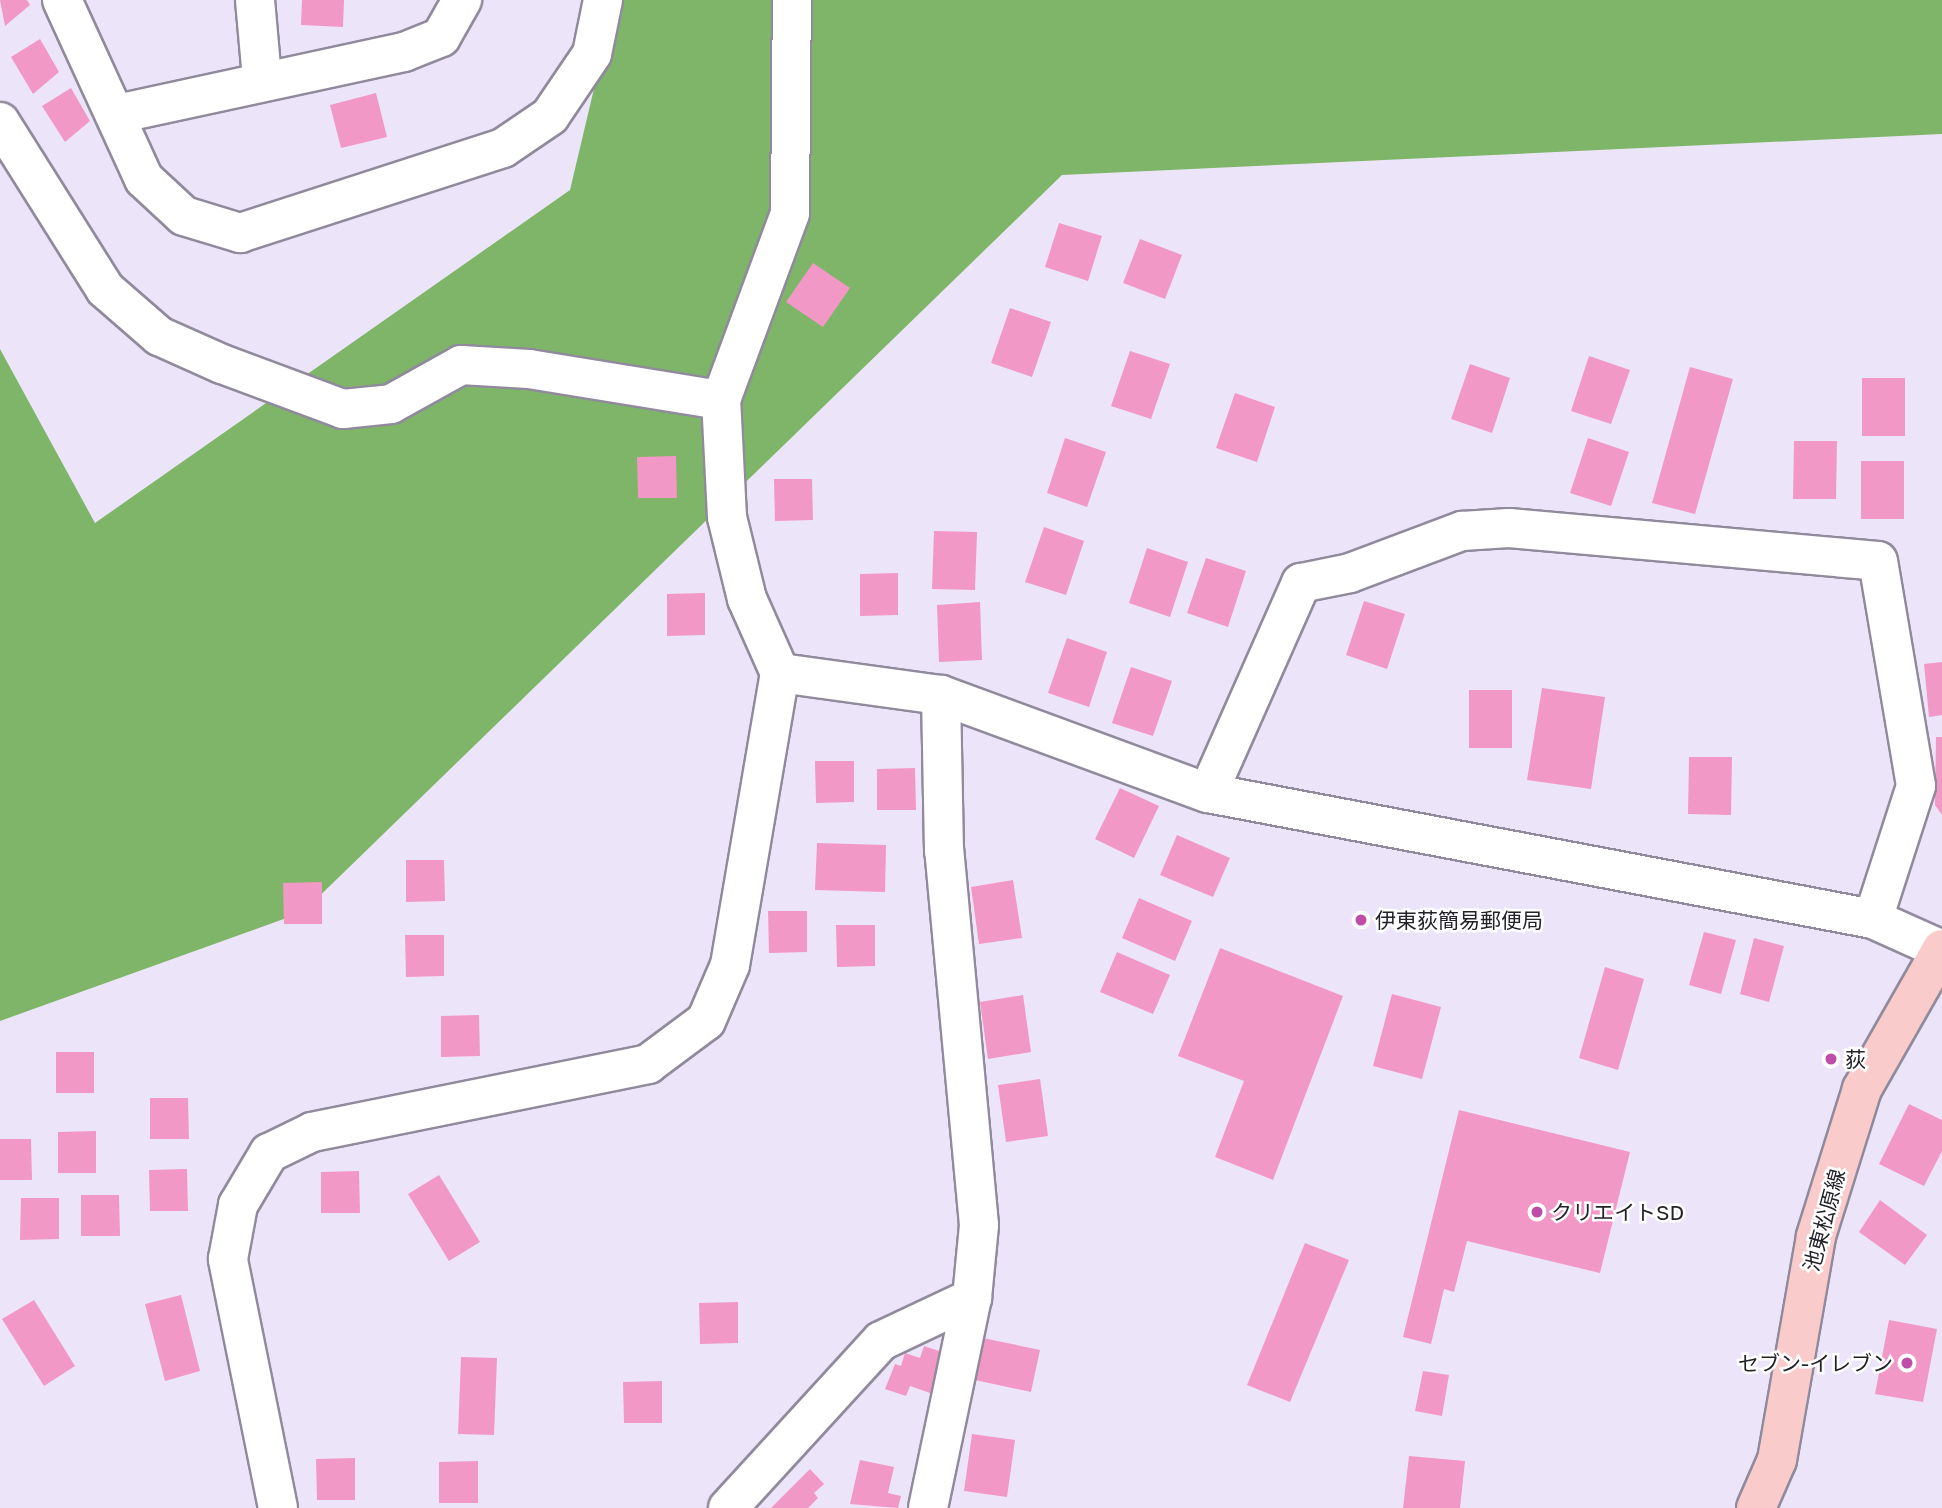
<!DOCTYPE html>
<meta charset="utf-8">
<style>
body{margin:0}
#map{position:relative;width:1942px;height:1508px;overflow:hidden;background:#ece5f9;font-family:"Golos Text","Noto Sans JP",sans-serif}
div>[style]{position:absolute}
.forest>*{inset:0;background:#7fb568}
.building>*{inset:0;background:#f298c6}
.roads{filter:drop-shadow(2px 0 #908a9c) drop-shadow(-2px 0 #908a9c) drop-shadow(0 2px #908a9c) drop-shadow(0 -2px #908a9c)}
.minor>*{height:38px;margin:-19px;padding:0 19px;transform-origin:19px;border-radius:19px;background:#fff}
.major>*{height:38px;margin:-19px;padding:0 19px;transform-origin:19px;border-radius:19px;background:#f9cccb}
.dots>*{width:19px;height:19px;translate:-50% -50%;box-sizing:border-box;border:4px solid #fff;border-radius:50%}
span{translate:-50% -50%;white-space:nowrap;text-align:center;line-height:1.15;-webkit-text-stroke:5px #fff;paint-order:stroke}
.poi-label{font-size:21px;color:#242229}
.left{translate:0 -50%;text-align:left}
.right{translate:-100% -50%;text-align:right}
.street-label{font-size:21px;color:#242229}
</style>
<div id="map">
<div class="forest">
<i style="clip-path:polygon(615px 0,1942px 0,1942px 134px,1062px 175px,303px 912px,0 1021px,0 349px,95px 523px,570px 190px)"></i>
</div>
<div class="building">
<i style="clip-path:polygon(0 0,27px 0,30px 5px,5px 26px)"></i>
<i style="clip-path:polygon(302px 0,344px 0,343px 27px,301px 25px)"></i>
<i style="clip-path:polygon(40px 39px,59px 72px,33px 94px,11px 57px)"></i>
<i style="clip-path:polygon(71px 88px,90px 121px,65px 142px,42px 106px)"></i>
<i style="clip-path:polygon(376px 93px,387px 137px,341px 148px,330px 105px)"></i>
<i style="clip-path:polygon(1059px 223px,1102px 236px,1088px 281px,1045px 267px)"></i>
<i style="clip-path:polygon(1140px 239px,1182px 255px,1165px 299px,1123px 283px)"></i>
<i style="clip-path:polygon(813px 263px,850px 288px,823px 327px,786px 302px)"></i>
<i style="clip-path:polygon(1010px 308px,1051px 322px,1032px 377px,991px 363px)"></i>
<i style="clip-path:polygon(1130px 351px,1170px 364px,1151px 419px,1111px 406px)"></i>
<i style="clip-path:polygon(1589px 356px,1630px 370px,1611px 424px,1571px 411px)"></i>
<i style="clip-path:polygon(1470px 364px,1510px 378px,1492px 433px,1451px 419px)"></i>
<i style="clip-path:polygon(1690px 367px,1733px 379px,1695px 514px,1652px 503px)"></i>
<i style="clip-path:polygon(1862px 378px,1905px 378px,1905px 436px,1862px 436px)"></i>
<i style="clip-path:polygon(1235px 393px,1275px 407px,1257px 462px,1216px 448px)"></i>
<i style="clip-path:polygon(1065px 438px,1106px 452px,1087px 507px,1047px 493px)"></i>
<i style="clip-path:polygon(1588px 438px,1629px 452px,1611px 506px,1570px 493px)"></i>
<i style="clip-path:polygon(1794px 441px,1837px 441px,1836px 499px,1793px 499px)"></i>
<i style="clip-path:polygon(676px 456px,677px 498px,638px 498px,637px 457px)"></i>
<i style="clip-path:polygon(1861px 461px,1904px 461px,1904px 519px,1861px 519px)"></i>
<i style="clip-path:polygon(774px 479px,812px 479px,813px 520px,775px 521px)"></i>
<i style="clip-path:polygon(1044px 527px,1084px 541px,1066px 595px,1025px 582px)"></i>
<i style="clip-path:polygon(934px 531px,977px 532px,975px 590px,932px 589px)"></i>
<i style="clip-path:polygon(1147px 548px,1188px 562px,1170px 617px,1129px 603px)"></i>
<i style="clip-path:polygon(1206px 558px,1246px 571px,1228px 627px,1187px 613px)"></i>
<i style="clip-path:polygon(898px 573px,898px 615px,860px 616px,860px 574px)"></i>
<i style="clip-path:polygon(705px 593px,705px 635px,667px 636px,667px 594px)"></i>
<i style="clip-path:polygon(1364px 601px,1405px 614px,1387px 669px,1346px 655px)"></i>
<i style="clip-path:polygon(980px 602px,982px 660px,939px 662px,937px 605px)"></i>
<i style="clip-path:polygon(1067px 638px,1107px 652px,1089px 707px,1048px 693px)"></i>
<i style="clip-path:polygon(1942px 662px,1942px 715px,1929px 717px,1924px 664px)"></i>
<i style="clip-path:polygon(1131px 667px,1172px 681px,1153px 736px,1112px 723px)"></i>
<i style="clip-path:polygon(1542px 688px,1605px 697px,1591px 789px,1527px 780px)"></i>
<i style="clip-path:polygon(1469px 690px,1512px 690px,1512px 748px,1469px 748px)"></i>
<i style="clip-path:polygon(1936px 737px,1942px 737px,1942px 815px,1935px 805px)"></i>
<i style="clip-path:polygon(1689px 757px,1732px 757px,1731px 815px,1688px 814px)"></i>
<i style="clip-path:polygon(815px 761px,854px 761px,854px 802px,816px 803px)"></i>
<i style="clip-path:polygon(915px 768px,916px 810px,877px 810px,877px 769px)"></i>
<i style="clip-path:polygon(1120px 788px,1159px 806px,1134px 858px,1095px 839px)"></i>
<i style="clip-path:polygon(1177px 835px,1230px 858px,1213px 897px,1160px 875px)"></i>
<i style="clip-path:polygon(817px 843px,886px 845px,885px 892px,815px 890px)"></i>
<i style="clip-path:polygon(406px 860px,444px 860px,445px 901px,406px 902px)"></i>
<i style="clip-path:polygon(1013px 880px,1022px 938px,979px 944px,971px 887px)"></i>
<i style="clip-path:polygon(322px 882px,322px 924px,284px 924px,283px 883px)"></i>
<i style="clip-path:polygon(1139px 898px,1192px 921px,1175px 961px,1122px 938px)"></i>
<i style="clip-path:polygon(768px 911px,807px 911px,807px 952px,769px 953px)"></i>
<i style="clip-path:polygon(836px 925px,875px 925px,875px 966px,837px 967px)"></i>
<i style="clip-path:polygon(1704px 932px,1736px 940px,1721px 994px,1689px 985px)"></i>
<i style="clip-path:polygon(405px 935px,444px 935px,444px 976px,406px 977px)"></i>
<i style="clip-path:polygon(1754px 938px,1784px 946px,1769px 1002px,1740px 994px)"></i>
<i style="clip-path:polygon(1220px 948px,1343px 996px,1273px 1180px,1215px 1157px,1244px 1081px,1178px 1056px)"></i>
<i style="clip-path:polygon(1117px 952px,1170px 975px,1153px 1014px,1100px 992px)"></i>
<i style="clip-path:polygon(1605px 967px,1644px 979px,1618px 1070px,1579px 1058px)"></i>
<i style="clip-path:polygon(1392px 994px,1441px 1007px,1422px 1079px,1373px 1066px)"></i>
<i style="clip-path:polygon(1023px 995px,1031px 1052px,988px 1059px,980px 1002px)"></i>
<i style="clip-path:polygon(479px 1015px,480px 1056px,441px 1057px,441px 1016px)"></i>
<i style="clip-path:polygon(56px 1052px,94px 1052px,94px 1093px,56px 1093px)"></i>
<i style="clip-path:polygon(1040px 1079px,1048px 1136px,1006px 1142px,998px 1085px)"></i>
<i style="clip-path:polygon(150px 1098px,188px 1098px,189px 1139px,150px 1139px)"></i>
<i style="clip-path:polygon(1909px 1104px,1942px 1120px,1942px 1151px,1924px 1186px,1879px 1164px)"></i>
<i style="clip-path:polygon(1459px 1110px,1630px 1152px,1600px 1273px,1467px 1241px,1454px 1292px,1444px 1289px,1431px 1344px,1403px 1337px)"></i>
<i style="clip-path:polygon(96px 1131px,96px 1173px,58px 1173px,58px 1132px)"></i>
<i style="clip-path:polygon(0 1139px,31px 1139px,32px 1180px,0 1180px)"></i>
<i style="clip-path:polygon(187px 1169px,188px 1211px,150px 1211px,149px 1170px)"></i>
<i style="clip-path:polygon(359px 1171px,360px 1213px,321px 1213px,321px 1172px)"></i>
<i style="clip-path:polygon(439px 1175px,480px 1242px,449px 1261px,408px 1194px)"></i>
<i style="clip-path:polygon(81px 1195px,119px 1195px,120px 1236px,81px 1236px)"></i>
<i style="clip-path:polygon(21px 1198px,59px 1198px,59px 1239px,20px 1240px)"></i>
<i style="clip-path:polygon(1880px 1200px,1927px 1235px,1905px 1265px,1859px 1232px)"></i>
<i style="clip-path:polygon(1305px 1243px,1349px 1260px,1290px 1402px,1247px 1385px)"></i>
<i style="clip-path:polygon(181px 1295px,200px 1371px,165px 1381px,145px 1304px)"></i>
<i style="clip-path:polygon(34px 1300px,75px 1366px,44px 1386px,2px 1319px)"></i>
<i style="clip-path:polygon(738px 1302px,738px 1343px,700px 1344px,699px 1303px)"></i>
<i style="clip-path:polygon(1889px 1320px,1937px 1329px,1923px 1402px,1875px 1394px)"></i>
<i style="clip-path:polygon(983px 1338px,1040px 1350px,1031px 1392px,975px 1380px)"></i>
<i style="clip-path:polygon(924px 1346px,945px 1353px,930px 1393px,910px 1386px,906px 1396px,885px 1389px,895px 1364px,901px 1366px,905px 1353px,920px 1358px)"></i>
<i style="clip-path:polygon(461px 1357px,497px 1358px,494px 1435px,458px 1434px)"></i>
<i style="clip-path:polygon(1423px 1371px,1449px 1375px,1442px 1416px,1415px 1411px)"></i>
<i style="clip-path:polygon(662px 1381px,662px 1423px,624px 1423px,623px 1382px)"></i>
<i style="clip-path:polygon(972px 1434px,1015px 1440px,1007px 1497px,964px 1491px)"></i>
<i style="clip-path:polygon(1409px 1456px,1465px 1461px,1460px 1508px,1403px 1508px)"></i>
<i style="clip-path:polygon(355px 1458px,355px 1500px,317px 1500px,316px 1459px)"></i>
<i style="clip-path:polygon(860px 1460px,894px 1467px,888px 1493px,901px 1496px,898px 1508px,850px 1504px)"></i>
<i style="clip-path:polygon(478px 1461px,478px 1503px,439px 1503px,439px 1462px)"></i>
<i style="clip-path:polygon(810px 1469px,824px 1484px,814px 1493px,818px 1498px,808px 1508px,771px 1508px)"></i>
</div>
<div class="roads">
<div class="minor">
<i style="left:62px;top:0;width:197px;rotate:65.4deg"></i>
<i style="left:144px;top:179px;width:54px;rotate:42.8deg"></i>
<i style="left:184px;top:216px;width:59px;rotate:16.9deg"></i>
<i style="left:240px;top:233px;width:276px;rotate:-17.9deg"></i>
<i style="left:503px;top:148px;width:57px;rotate:-34.2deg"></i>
<i style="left:550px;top:116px;width:75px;rotate:-55.9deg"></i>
<i style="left:592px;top:54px;width:55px;rotate:-78.5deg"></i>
<i style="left:255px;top:0;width:79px;rotate:84.9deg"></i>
<i style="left:117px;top:114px;width:294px;rotate:-12.2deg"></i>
<i style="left:404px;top:52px;width:40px;rotate:-22deg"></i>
<i style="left:441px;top:37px;width:43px;rotate:-60.4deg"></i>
<i style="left:0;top:122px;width:197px;rotate:57.8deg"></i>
<i style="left:105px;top:289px;width:72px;rotate:41deg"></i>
<i style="left:159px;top:336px;width:69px;rotate:24deg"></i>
<i style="left:222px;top:364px;width:129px;rotate:20.4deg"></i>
<i style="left:343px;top:409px;width:48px;rotate:-5.9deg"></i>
<i style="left:391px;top:404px;width:80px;rotate:-29.1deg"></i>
<i style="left:461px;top:365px;width:68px;rotate:3.4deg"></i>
<i style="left:529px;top:369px;width:194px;rotate:9.2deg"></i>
<i style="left:780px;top:673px;width:162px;rotate:7.8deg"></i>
<i style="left:941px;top:695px;width:284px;rotate:20.2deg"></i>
<i style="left:1208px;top:793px;width:677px;rotate:10.73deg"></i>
<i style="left:1873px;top:919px;width:76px;rotate:24.2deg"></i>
<i style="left:1208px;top:793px;width:230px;rotate:-66.1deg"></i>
<i style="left:1301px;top:583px;width:50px;rotate:-11.5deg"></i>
<i style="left:1350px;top:573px;width:120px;rotate:-20.6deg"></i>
<i style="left:1462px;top:531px;width:47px;rotate:-3.7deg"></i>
<i style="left:1509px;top:528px;width:370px;rotate:5.1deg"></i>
<i style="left:1878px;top:561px;width:228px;rotate:80.4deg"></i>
<i style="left:1916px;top:786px;width:140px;rotate:107.9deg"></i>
<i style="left:278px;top:1508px;width:254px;rotate:-101.4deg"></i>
<i style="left:228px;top:1259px;width:55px;rotate:-79.5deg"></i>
<i style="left:238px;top:1205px;width:61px;rotate:-59.2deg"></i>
<i style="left:269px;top:1153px;width:48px;rotate:-26deg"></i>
<i style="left:312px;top:1132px;width:343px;rotate:-11.4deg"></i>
<i style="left:648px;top:1064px;width:72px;rotate:-36.6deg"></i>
<i style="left:706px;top:1021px;width:61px;rotate:-66.8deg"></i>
<i style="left:730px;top:965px;width:296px;rotate:-80.3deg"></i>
<i style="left:780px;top:673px;width:81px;rotate:-114deg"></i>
<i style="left:747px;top:599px;width:84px;rotate:-103.7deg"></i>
<i style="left:727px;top:517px;width:117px;rotate:-92.9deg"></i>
<i style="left:721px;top:400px;width:199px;rotate:-69.7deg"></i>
<i style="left:790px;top:213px;width:213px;rotate:-89.5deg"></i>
<i style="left:728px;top:1508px;width:226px;rotate:-47.5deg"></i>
<i style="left:881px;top:1341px;width:101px;rotate:-25.3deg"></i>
<i style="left:928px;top:1508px;width:215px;rotate:-78.2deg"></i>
<i style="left:972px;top:1298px;width:73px;rotate:-84.5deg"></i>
<i style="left:979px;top:1225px;width:376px;rotate:-95.3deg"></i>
<i style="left:944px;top:851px;width:156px;rotate:-91.1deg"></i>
</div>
<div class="major">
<i style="left:1756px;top:1508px;width:52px;rotate:-66.4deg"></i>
<i style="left:1777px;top:1460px;width:227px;rotate:-80.1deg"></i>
<i style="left:1816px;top:1236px;width:154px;rotate:-72.6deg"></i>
<i style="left:1862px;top:1089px;width:161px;rotate:-60.3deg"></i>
</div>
</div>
<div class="dots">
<i style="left:1361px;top:920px;background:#be4da8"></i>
<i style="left:1831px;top:1059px;background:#be4da8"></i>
<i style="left:1537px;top:1212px;background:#be4da8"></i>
<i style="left:1907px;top:1363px;background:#be4da8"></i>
</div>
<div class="poi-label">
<span class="left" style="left:1375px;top:920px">伊東荻簡易郵便局</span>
<span class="left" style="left:1845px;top:1059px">荻</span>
<span class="left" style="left:1551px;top:1212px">クリエイトSD</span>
<span class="right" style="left:1893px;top:1363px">セブン-イレブン</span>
</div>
<div class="street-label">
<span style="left:1824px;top:1220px;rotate:-75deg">池東松原線</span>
</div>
</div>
